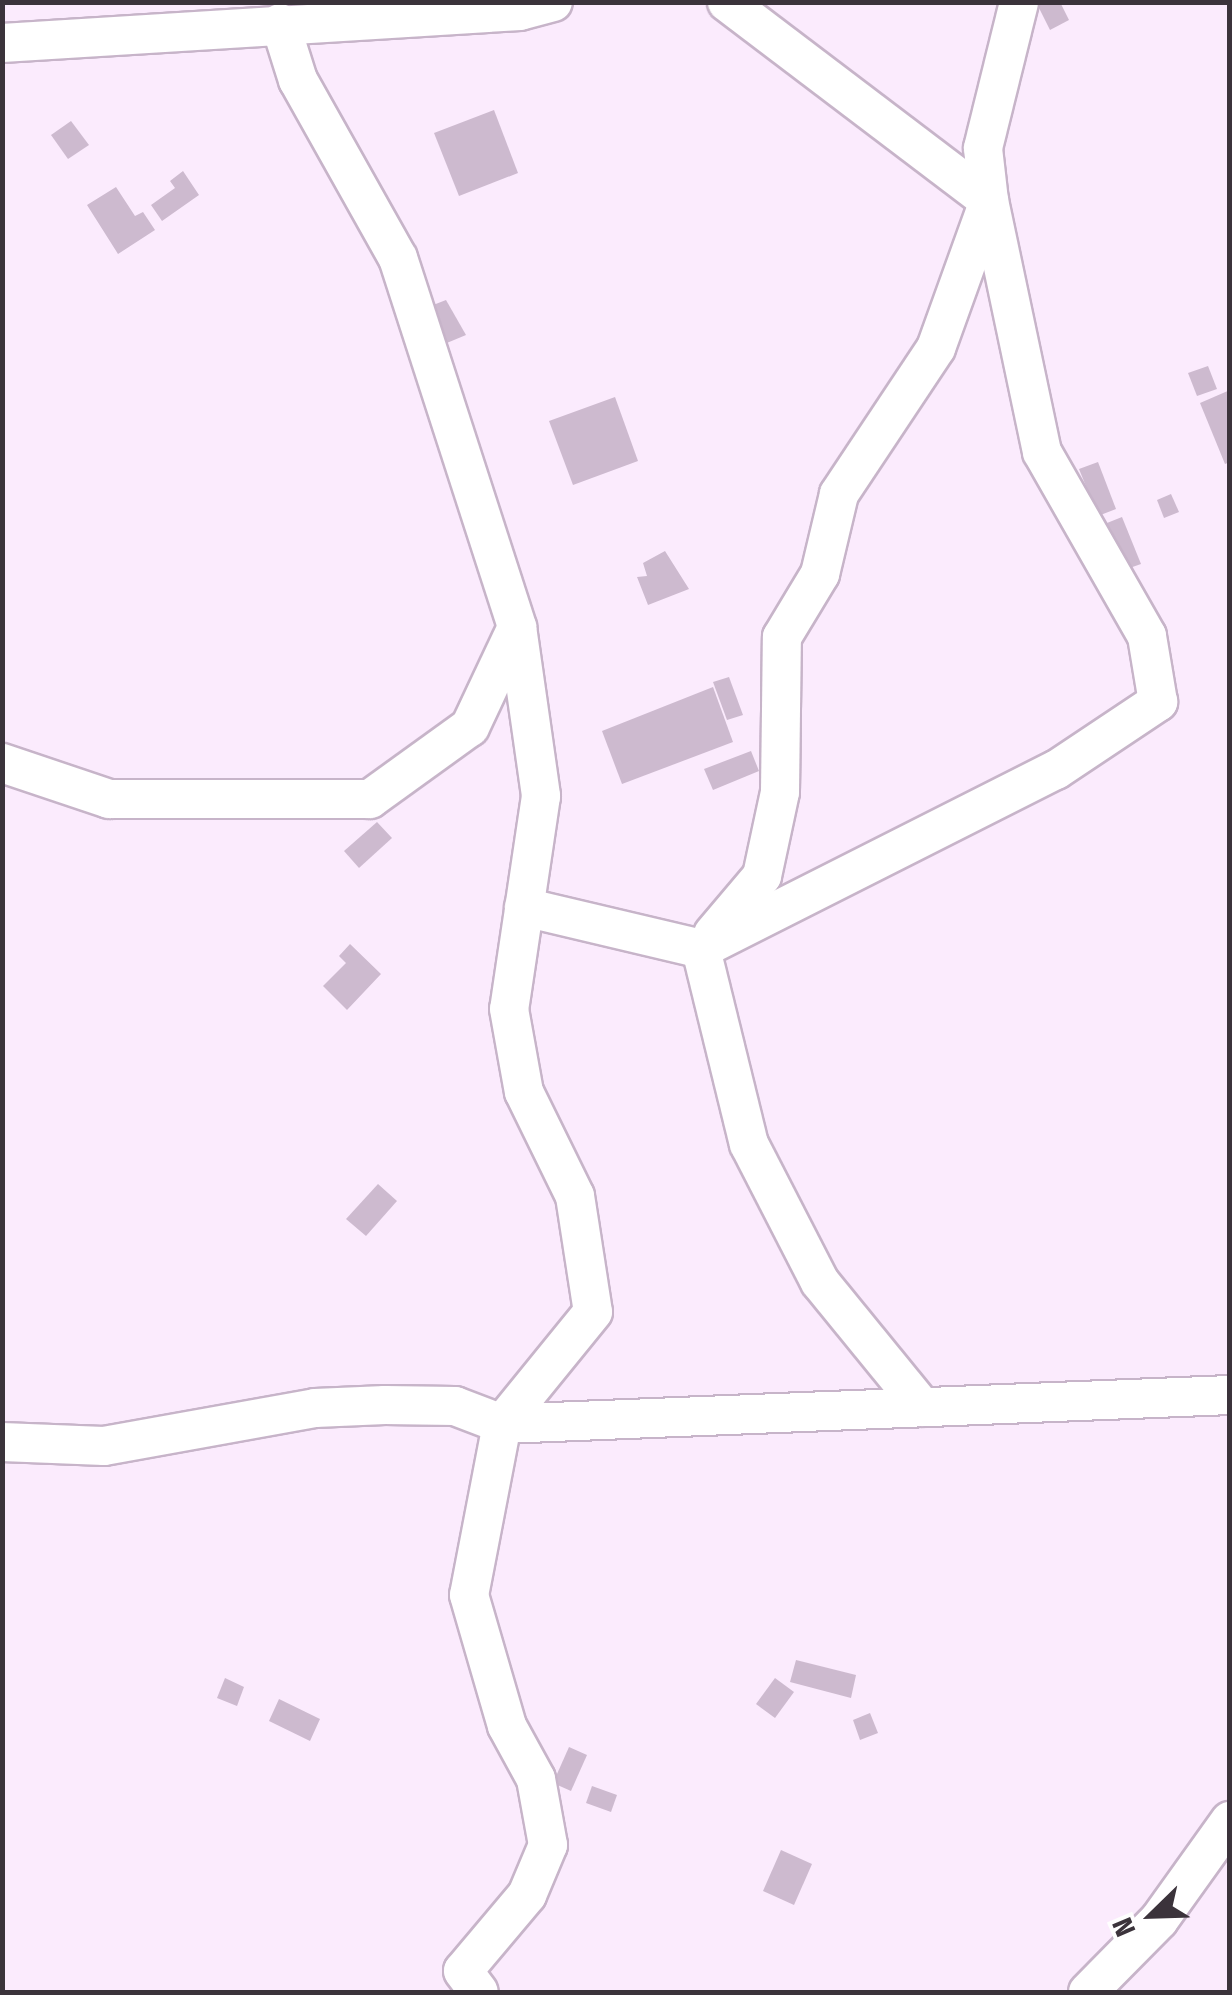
<!DOCTYPE html>
<style>
body{margin:0}
#map{position:relative;width:1232px;height:1995px;overflow:hidden;background:#fbebfd;font-family:"Fira Sans Condensed",sans-serif}
div>[style]{position:absolute}
.building>*{inset:0;background:#cdbacf}
.roads{filter:drop-shadow(2px 0 #c7b4c9) drop-shadow(-2px 0 #c7b4c9) drop-shadow(0 2px #c7b4c9) drop-shadow(0 -2px #c7b4c9)}
.minor>*{height:38px;margin:-19px;padding:0 19px;transform-origin:19px;border-radius:19px;background:#fff}
span{translate:-50% -50%;white-space:nowrap;text-align:center;line-height:1.15;-webkit-text-stroke:10px #fefefe;paint-order:stroke}
.frame{position:absolute;inset:0;border:5px solid #3b333b;pointer-events:none}
.north{position:absolute;left:1102px;top:1865px;width:100px;height:100px;-webkit-text-stroke:8px #fefefe;paint-order:stroke;rotate:247deg;font-size:28px;font-weight:700;line-height:40px;text-align:center;color:#3b333b}
.north::after{content:'';display:block;margin:auto;width:35px;height:45px;background:#3b333b;clip-path:polygon(50% 0,100% 100%,50% 72%,0 100%)}
</style>
<div id="map">
<div class="building">
<i style="clip-path:polygon(1036px 2px,1060px 2px,1069px 20px,1050px 30px)"></i>
<i style="clip-path:polygon(494px 110px,518px 173px,459px 196px,434px 133px)"></i>
<i style="clip-path:polygon(71px 121px,89px 145px,68px 159px,51px 135px)"></i>
<i style="clip-path:polygon(183px 171px,199px 195px,162px 221px,151px 205px,175px 188px,170px 181px)"></i>
<i style="clip-path:polygon(116px 187px,135px 216px,143px 212px,155px 230px,118px 254px,87px 205px)"></i>
<i style="clip-path:polygon(446px 300px,466px 335px,442px 345px,428px 307px)"></i>
<i style="clip-path:polygon(1208px 366px,1217px 389px,1197px 396px,1188px 373px)"></i>
<i style="clip-path:polygon(1230px 390px,1230px 462px,1225px 464px,1200px 403px)"></i>
<i style="clip-path:polygon(615px 397px,638px 461px,573px 485px,549px 421px)"></i>
<i style="clip-path:polygon(1098px 462px,1116px 509px,1098px 516px,1079px 469px)"></i>
<i style="clip-path:polygon(1171px 494px,1179px 512px,1164px 518px,1157px 500px)"></i>
<i style="clip-path:polygon(1122px 517px,1141px 564px,1121px 571px,1102px 525px)"></i>
<i style="clip-path:polygon(665px 551px,689px 589px,648px 605px,637px 577px,647px 576px,643px 563px)"></i>
<i style="clip-path:polygon(729px 677px,743px 715px,727px 720px,713px 682px)"></i>
<i style="clip-path:polygon(713px 687px,733px 742px,622px 784px,602px 731px)"></i>
<i style="clip-path:polygon(751px 751px,759px 771px,713px 790px,704px 769px)"></i>
<i style="clip-path:polygon(377px 822px,392px 838px,359px 868px,344px 851px)"></i>
<i style="clip-path:polygon(350px 944px,381px 974px,347px 1010px,323px 986px,346px 963px,339px 956px)"></i>
<i style="clip-path:polygon(378px 1184px,397px 1201px,366px 1236px,346px 1219px)"></i>
<i style="clip-path:polygon(796px 1660px,856px 1675px,851px 1698px,790px 1682px)"></i>
<i style="clip-path:polygon(225px 1678px,244px 1687px,237px 1706px,217px 1698px)"></i>
<i style="clip-path:polygon(775px 1678px,794px 1692px,775px 1718px,756px 1704px)"></i>
<i style="clip-path:polygon(279px 1699px,320px 1719px,310px 1741px,269px 1721px)"></i>
<i style="clip-path:polygon(870px 1713px,878px 1733px,860px 1740px,853px 1720px)"></i>
<i style="clip-path:polygon(569px 1747px,587px 1755px,571px 1791px,553px 1783px)"></i>
<i style="clip-path:polygon(592px 1786px,617px 1795px,611px 1812px,586px 1803px)"></i>
<i style="clip-path:polygon(781px 1850px,812px 1864px,794px 1905px,763px 1891px)"></i>
</div>
<div class="roads">
<div class="minor">
<i style="left:280px;top:23px;width:60px;rotate:72.5deg"></i>
<i style="left:298px;top:80px;width:204px;rotate:60.7deg"></i>
<i style="left:398px;top:258px;width:388px;rotate:72.1deg"></i>
<i style="left:517px;top:627px;width:171px;rotate:81.9deg"></i>
<i style="left:541px;top:796px;width:215px;rotate:98.5deg"></i>
<i style="left:509px;top:1009px;width:84px;rotate:79.8deg"></i>
<i style="left:524px;top:1092px;width:116px;rotate:63.9deg"></i>
<i style="left:575px;top:1196px;width:117px;rotate:81.2deg"></i>
<i style="left:593px;top:1312px;width:144px;rotate:129.1deg"></i>
<i style="left:502px;top:1424px;width:174px;rotate:100.9deg"></i>
<i style="left:469px;top:1595px;width:136px;rotate:73.8deg"></i>
<i style="left:507px;top:1726px;width:60px;rotate:61.3deg"></i>
<i style="left:536px;top:1779px;width:67px;rotate:79.7deg"></i>
<i style="left:548px;top:1845px;width:54px;rotate:112.8deg"></i>
<i style="left:527px;top:1895px;width:99px;rotate:130.1deg"></i>
<i style="left:463px;top:1971px;width:26px;rotate:53deg"></i>
<i style="left:2px;top:43px;width:519px;rotate:-3.54deg"></i>
<i style="left:520px;top:11px;width:34px;rotate:-15deg"></i>
<i style="left:2px;top:763px;width:113px;rotate:18.6deg"></i>
<i style="left:109px;top:799px;width:261px"></i>
<i style="left:370px;top:799px;width:123px;rotate:-35.8deg"></i>
<i style="left:470px;top:727px;width:110px;rotate:-64.8deg"></i>
<i style="left:524px;top:907px;width:182px;rotate:13.3deg"></i>
<i style="left:701px;top:949px;width:398px;rotate:-26.8deg"></i>
<i style="left:1056px;top:770px;width:123px;rotate:-33.7deg"></i>
<i style="left:1158px;top:702px;width:67px;rotate:-99.5deg"></i>
<i style="left:1147px;top:636px;width:212px;rotate:-119.7deg"></i>
<i style="left:1042px;top:452px;width:257px;rotate:-101.9deg"></i>
<i style="left:989px;top:201px;width:329px;rotate:-142.8deg"></i>
<i style="left:713px;top:934px;width:76px;rotate:-49.8deg"></i>
<i style="left:762px;top:876px;width:86px;rotate:-77.9deg"></i>
<i style="left:780px;top:792px;width:155px;rotate:-89.3deg"></i>
<i style="left:782px;top:637px;width:74px;rotate:-58.9deg"></i>
<i style="left:820px;top:574px;width:82px;rotate:-76.6deg"></i>
<i style="left:839px;top:494px;width:175px;rotate:-56.4deg"></i>
<i style="left:936px;top:348px;width:156px;rotate:-70.2deg"></i>
<i style="left:989px;top:201px;width:53px;rotate:-96.5deg"></i>
<i style="left:983px;top:148px;width:150px;rotate:-76.1deg"></i>
<i style="left:701px;top:949px;width:201px;rotate:76.2deg"></i>
<i style="left:749px;top:1144px;width:155px;rotate:62.8deg"></i>
<i style="left:820px;top:1282px;width:161px;rotate:50.8deg"></i>
<i style="left:2px;top:1442px;width:102px;rotate:2.2deg"></i>
<i style="left:104px;top:1446px;width:214px;rotate:-10.2deg"></i>
<i style="left:315px;top:1408px;width:70px;rotate:-2.5deg"></i>
<i style="left:385px;top:1405px;width:70px;rotate:0.8deg"></i>
<i style="left:455px;top:1406px;width:50px;rotate:21deg"></i>
<i style="left:502px;top:1424px;width:729px;rotate:-2.28deg"></i>
<i style="left:1088px;top:1992px;width:101px;rotate:-45.4deg"></i>
<i style="left:1159px;top:1920px;width:122px;rotate:-54.4deg"></i>
</div>
</div>
<div class="frame"></div>
<div class="north">N</div>
</div>
